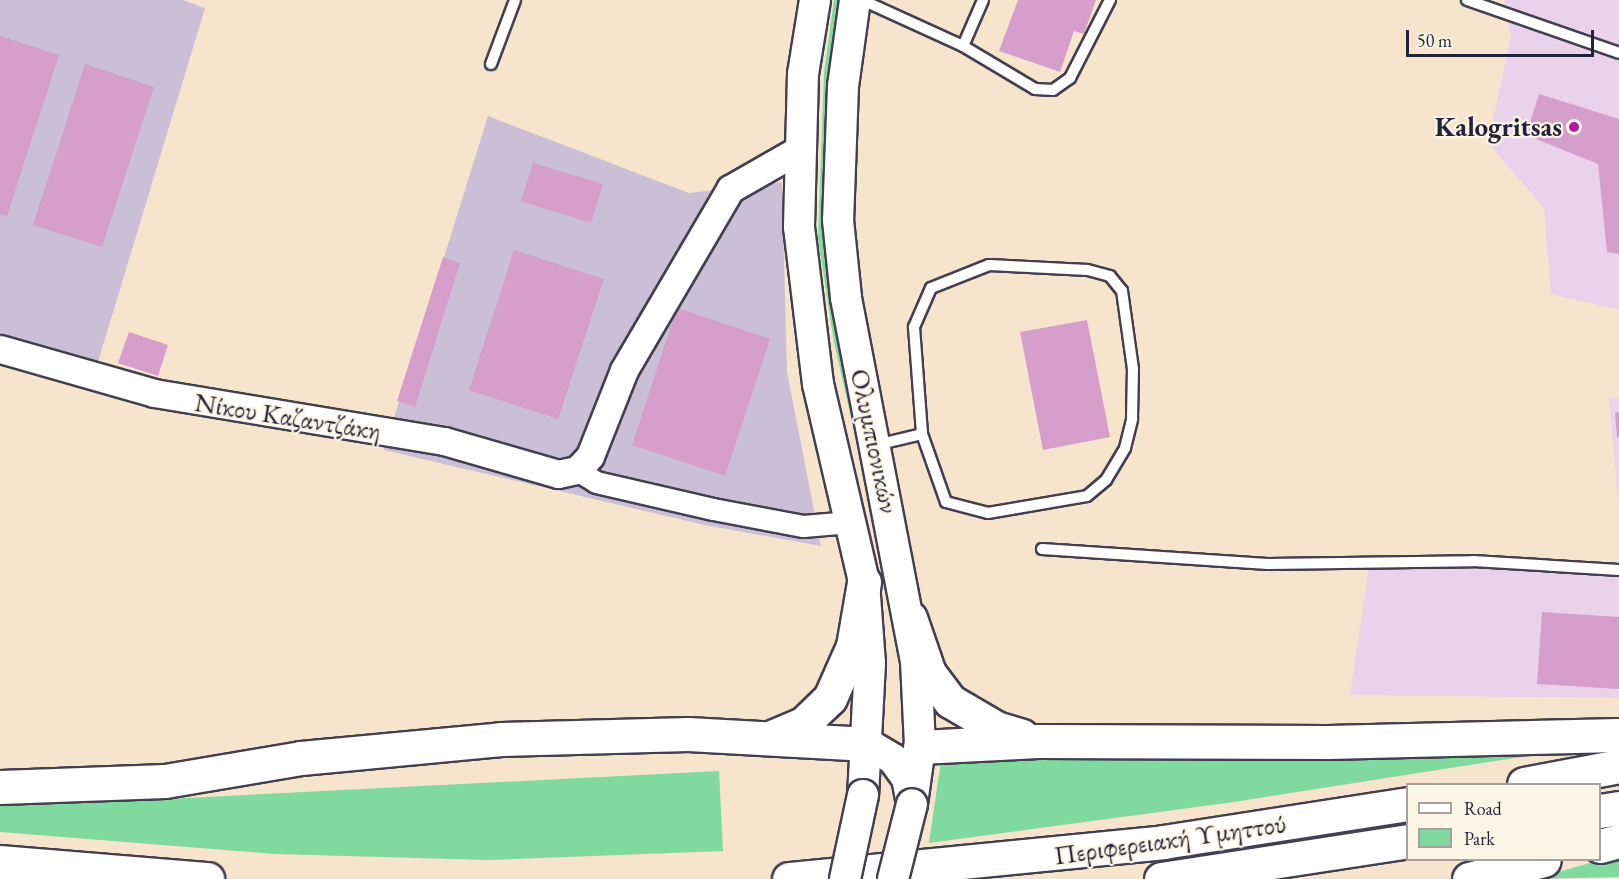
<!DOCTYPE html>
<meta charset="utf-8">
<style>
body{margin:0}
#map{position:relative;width:1619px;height:879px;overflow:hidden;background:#f7e4cc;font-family:"EB Garamond",serif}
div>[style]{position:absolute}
.built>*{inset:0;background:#ead1ec}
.industrial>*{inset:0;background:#cabfd6}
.green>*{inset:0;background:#80d99e}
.building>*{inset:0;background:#d69ecb}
.roads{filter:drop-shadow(2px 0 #423f51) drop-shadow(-2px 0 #423f51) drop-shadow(0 2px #423f51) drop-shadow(0 -2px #423f51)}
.service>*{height:10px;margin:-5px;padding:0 5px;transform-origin:5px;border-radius:5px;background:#fff}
.minor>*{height:21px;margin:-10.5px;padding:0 10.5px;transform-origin:10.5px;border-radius:10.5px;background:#fff}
.tertiary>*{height:27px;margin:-13.5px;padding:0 13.5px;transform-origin:13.5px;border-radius:13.5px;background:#fff}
.secondary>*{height:30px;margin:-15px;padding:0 15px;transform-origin:15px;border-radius:15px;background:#fff}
.motorway>*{height:33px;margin:-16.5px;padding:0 16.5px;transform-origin:16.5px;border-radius:16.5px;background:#fff}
.bridges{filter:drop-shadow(2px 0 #423f51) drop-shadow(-2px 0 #423f51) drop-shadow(0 2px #423f51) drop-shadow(0 -2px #423f51)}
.secondary-bridge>*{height:30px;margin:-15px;padding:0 15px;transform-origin:15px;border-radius:15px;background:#fff}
.dots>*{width:16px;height:16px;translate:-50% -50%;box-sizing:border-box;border:3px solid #fcf5e5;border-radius:50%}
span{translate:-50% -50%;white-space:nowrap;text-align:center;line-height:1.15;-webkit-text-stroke:4.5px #fcf5e5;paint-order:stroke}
.poi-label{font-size:27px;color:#22223b;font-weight:700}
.right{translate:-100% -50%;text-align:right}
.street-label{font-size:27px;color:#22223b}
.legend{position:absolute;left:1406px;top:783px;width:195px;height:78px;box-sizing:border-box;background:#fcf5e5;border:2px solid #a5a1a1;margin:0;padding:8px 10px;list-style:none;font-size:18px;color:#22223b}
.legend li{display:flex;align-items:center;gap:12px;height:30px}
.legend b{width:30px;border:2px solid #a5a1a1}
.scale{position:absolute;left:1406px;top:30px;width:188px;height:27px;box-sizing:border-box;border:3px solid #22223b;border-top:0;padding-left:8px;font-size:18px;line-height:21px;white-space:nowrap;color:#22223b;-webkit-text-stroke:4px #fcf5e5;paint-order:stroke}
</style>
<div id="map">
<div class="built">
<i style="clip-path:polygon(1504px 0,1619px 0,1619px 310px,1551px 294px,1544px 208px,1488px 143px,1511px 37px)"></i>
<i style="clip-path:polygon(1609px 398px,1619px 398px,1619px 509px)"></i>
<i style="clip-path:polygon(1473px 558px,1619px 569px,1619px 698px,1350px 695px,1369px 567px)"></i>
</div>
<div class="industrial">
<i style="clip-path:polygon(0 0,183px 0,205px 8px,98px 362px,0 333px)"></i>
<i style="clip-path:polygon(488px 116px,689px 193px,782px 182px,787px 372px,821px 546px,705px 525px,384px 450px)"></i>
</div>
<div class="green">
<i style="clip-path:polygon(834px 0,844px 0,835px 76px,882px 512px,863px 471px,834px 342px,818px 238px,824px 73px)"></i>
<i style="clip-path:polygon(1546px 753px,1234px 802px,929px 843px,941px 761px)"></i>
<i style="clip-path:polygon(719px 771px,723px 851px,488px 860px,275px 854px,0 832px,0 802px,147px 800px)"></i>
<i style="clip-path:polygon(1619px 855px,1619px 877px,1533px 879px)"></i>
</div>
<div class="building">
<i style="clip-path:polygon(1018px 0,1096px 0,1084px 34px,1074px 31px,1060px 72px,999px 51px)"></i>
<i style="clip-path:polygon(0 36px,59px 55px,7px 216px,0 214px)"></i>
<i style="clip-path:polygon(85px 64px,154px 87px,102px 247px,33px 225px)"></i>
<i style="clip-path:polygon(1539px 94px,1619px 119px,1619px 254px,1607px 252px,1598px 164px,1526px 135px)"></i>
<i style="clip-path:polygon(533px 163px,603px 184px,591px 223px,521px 201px)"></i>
<i style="clip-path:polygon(514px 250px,604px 279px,558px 419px,469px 390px)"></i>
<i style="clip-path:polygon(443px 257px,460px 263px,415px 407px,397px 401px)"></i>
<i style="clip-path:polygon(677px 308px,770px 339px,725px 476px,632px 445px)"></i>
<i style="clip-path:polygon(1087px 320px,1110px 437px,1043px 450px,1020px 332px)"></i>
<i style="clip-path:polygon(129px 332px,168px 345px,158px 376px,118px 363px)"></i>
<i style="clip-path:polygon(1619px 412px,1619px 437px,1617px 437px,1615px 413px)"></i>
<i style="clip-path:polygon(1542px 612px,1619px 617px,1619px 689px,1537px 684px)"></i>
</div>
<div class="roads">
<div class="service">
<i style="left:862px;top:0;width:111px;rotate:24.5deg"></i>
<i style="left:963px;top:46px;width:50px;rotate:-66.5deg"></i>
<i style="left:1467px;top:0;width:161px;rotate:19.2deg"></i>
<i style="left:963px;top:46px;width:84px;rotate:30.8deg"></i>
<i style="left:1035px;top:89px;width:18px;rotate:3deg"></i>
<i style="left:1053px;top:90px;width:21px;rotate:-35deg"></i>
<i style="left:1070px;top:78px;width:88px;rotate:-62.9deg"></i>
<i style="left:491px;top:64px;width:68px;rotate:-69.4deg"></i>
<i style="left:876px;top:445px;width:47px;rotate:-13.4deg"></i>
<i style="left:922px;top:434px;width:72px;rotate:70.6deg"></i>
<i style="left:946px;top:502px;width:43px;rotate:14.7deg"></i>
<i style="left:988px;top:513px;width:100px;rotate:-9.7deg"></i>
<i style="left:1087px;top:496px;width:25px;rotate:-40deg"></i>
<i style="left:1106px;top:480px;width:37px;rotate:-59deg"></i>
<i style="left:1125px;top:448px;width:30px;rotate:-76deg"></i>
<i style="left:1132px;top:419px;width:50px;rotate:-88.9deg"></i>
<i style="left:1133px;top:369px;width:79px;rotate:-98deg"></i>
<i style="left:1122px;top:291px;width:19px;rotate:-129deg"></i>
<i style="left:1110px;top:276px;width:24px;rotate:-165deg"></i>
<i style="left:1087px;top:270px;width:98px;rotate:-177.1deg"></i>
<i style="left:989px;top:265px;width:62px;rotate:158.4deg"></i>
<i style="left:931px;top:288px;width:43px;rotate:113.6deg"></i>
<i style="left:914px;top:327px;width:107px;rotate:85.7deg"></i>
<i style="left:1042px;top:549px;width:226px;rotate:3.8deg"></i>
<i style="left:1268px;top:564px;width:205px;rotate:-0.8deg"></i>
<i style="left:1473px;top:561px;width:146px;rotate:3.5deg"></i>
</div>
<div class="minor">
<i style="left:577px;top:470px;width:22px;rotate:32deg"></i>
<i style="left:596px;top:482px;width:120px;rotate:13deg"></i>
<i style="left:713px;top:509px;width:92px;rotate:10.7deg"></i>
<i style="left:803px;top:526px;width:47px;rotate:-4.9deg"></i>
</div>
<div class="tertiary">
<i style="left:0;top:349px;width:160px;rotate:15.9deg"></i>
<i style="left:154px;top:393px;width:294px;rotate:9.4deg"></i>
<i style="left:444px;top:441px;width:119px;rotate:16.1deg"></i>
<i style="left:558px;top:474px;width:19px;rotate:-12deg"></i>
<i style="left:577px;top:470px;width:19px;rotate:-47deg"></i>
<i style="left:590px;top:456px;width:92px;rotate:-68.4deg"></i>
<i style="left:624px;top:370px;width:210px;rotate:-59.6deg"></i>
<i style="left:730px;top:189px;width:78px;rotate:-29.8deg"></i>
</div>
<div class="secondary">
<i style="left:815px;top:0;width:75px;rotate:99.2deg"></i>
<i style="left:803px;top:74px;width:153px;rotate:91.5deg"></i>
<i style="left:799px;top:227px;width:158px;rotate:83.1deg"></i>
<i style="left:818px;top:384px;width:203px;rotate:76.9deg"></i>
<i style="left:864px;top:582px;width:81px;rotate:85.8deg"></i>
<i style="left:870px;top:663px;width:132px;rotate:93deg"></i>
<i style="left:855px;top:0;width:87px;rotate:97.9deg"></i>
<i style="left:843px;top:86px;width:134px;rotate:92.1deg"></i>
<i style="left:838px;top:220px;width:78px;rotate:84.1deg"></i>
<i style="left:846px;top:298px;width:370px;rotate:79.1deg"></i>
<i style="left:916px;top:661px;width:86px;rotate:87.3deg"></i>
<i style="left:920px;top:747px;width:58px;rotate:98deg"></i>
<i style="left:868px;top:744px;width:29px;rotate:31deg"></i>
<i style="left:893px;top:759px;width:24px;rotate:54deg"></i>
<i style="left:907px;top:778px;width:20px;rotate:79deg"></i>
</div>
<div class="motorway">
<i style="left:910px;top:618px;width:58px;rotate:70.9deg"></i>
<i style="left:929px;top:673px;width:35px;rotate:53deg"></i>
<i style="left:950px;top:701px;width:53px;rotate:30.4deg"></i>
<i style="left:996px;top:728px;width:27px;rotate:17deg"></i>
<i style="left:772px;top:737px;width:34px;rotate:-23deg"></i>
<i style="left:803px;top:724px;width:37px;rotate:-44deg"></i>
<i style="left:830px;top:698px;width:57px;rotate:-66.1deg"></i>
<i style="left:853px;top:646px;width:65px;rotate:-80.2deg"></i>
<i style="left:920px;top:747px;width:118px;rotate:-2.9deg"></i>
<i style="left:1038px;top:741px;width:290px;rotate:0.2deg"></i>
<i style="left:1328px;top:742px;width:291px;rotate:-1.4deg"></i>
<i style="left:1524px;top:784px;width:97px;rotate:-10.7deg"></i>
<i style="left:0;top:787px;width:165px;rotate:-2.1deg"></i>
<i style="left:165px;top:781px;width:138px;rotate:-9.6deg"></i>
<i style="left:301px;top:758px;width:201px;rotate:-5.4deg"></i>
<i style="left:501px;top:739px;width:187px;rotate:-1.5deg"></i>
<i style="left:688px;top:734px;width:180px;rotate:3.2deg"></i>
<i style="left:1600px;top:811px;width:19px;rotate:-9deg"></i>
<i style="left:1600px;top:846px;width:20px;rotate:-15deg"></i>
<i style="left:0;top:862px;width:208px;rotate:4.7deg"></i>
<i style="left:789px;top:879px;width:376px;rotate:-5.6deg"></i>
<i style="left:1163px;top:842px;width:248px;rotate:-8.8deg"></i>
<i style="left:1161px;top:879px;width:250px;rotate:-8.7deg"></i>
<i style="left:1469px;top:879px;width:77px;rotate:-14.2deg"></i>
</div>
</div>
<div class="bridges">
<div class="secondary-bridge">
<i style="left:845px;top:879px;width:86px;rotate:-77.9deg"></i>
<i style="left:893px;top:879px;width:77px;rotate:-75.8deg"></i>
</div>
</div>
<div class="dots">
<i style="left:1574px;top:127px;background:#b5179e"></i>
</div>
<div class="poi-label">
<span class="right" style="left:1562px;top:127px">Kalogritsas</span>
</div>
<div class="street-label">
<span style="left:288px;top:416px;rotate:9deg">Νίκου Καζαντζάκη</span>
<span style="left:875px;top:441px;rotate:78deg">Ολυμπιονικών</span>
<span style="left:1170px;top:839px;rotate:-8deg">Περιφερειακή Υμηττού</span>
</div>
<ul class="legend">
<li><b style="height:8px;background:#fff"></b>Road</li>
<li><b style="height:16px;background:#80d99e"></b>Park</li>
</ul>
<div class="scale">50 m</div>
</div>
